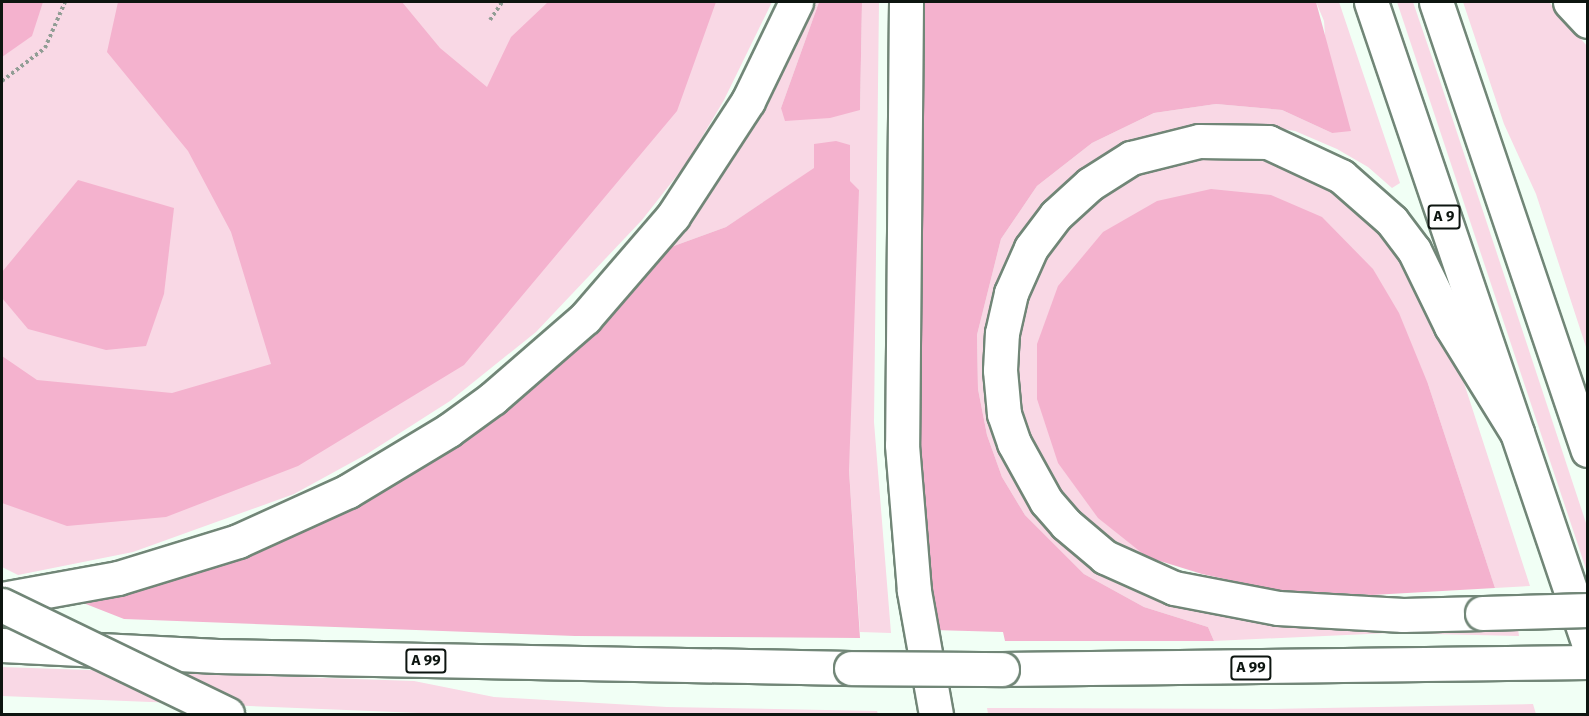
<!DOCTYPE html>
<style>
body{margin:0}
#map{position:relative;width:1589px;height:716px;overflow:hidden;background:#f1fff5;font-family:"Fira Sans",sans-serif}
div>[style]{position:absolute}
.green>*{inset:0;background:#f9d8e5}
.forest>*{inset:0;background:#f4b2ce}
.path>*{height:4px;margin-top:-2px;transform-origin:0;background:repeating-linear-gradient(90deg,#919d95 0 3px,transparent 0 6px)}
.roads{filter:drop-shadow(2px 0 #718677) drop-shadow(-2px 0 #718677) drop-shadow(0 2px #718677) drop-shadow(0 -2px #718677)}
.highway>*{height:33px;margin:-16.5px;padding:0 16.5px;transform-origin:16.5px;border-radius:16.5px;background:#fff}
.bridges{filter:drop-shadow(2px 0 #718677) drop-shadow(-2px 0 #718677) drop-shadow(0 2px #718677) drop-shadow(0 -2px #718677)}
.highway-bridge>*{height:33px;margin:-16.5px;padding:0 16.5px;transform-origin:16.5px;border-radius:16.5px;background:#fff}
span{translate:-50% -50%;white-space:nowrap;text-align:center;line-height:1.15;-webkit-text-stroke:6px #fff;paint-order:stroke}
.shield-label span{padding:2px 4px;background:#fff;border:2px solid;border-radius:4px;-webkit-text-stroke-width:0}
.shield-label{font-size:15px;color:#0d1510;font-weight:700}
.frame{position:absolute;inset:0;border:3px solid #0d1510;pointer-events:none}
</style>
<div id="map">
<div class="green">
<i style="clip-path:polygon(2px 2px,772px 2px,724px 100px,686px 164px,642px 220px,536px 332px,450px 401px,367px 454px,294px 494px,133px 552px,18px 575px,2px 567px)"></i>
<i style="clip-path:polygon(806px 2px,819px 2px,781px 108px,860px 110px,862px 2px,879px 2px,874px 422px,891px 633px,860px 632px,849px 470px,850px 145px,726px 227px,671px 247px,539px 380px,458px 442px,583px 330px)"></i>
<i style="clip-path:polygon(1316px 2px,1339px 2px,1400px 183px,1392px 188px,1368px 167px,1337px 149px,1295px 131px,1257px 124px,1208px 124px,1156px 135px,1022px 238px,1005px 461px,1034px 507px,1179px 605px,1290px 623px,1517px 622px,1519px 636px,1390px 633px,1214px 641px,1208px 627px,1144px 607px,1084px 574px,1025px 515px,1002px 477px,987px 435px,978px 389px,977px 335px,1001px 239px,1037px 186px,1092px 143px,1154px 113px,1216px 104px,1282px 110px,1332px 133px,1324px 21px)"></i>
<i style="clip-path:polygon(1397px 2px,1413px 2px,1440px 81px,1587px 526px,1587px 572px)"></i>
<i style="clip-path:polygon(1463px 2px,1549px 2px,1587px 46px,1587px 350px,1536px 194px,1504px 124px)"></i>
<i style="clip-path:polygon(1226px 152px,1298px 164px,1384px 221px,1451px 343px,1530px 586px,1495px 588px,1428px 384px,1147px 557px,1108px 537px,1059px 491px,1029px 437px,1019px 404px,1017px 338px,1036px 269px,1074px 214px,1143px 167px)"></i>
<i style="clip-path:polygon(2px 667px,414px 681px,494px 697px,667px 707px,877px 711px,878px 714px,444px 714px,2px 696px)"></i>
<i style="clip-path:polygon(1533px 704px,1536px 714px,988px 714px,987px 708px,1268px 709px)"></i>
</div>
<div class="forest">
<i style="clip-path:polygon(2px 2px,43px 2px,32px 36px,2px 57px)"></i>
<i style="clip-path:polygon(118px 2px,402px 2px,440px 48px,487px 87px,511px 37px,548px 2px,716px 2px,677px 111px,464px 365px,298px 466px,166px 517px,67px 526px,2px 503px,2px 356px,37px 380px,172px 393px,271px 364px,231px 232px,188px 151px,107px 52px)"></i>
<i style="clip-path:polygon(819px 2px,862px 2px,860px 110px,830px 118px,785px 121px,781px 108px)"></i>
<i style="clip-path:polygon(921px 2px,1316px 2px,1351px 131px,1332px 133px,1282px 110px,1216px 104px,1154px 113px,1092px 143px,1037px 186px,1001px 239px,977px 335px,978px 389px,987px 435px,1002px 477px,1025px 515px,1084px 574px,1144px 607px,1208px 627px,1214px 641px,1005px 641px,1003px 632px,934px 630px,917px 465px)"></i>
<i style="clip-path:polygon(836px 141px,850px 145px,850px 181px,859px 190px,849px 470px,860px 638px,575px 636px,124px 619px,68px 597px,458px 442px,539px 380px,671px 247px,726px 227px,814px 168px,814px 144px)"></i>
<i style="clip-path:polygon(78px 180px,174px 208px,164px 294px,146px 346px,106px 350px,28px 329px,2px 298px,2px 272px)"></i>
<i style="clip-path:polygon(1211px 189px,1271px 195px,1322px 217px,1373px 269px,1399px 313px,1428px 384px,1495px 588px,1372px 595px,1276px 590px,1202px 574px,1147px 557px,1098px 518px,1058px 463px,1037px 399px,1037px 344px,1058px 286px,1103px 232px,1157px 201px)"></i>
</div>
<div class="path">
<i style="left:490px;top:20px;width:22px;rotate:-56deg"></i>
<i style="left:2px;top:81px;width:54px;rotate:-37.5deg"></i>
<i style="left:45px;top:48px;width:50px;rotate:-66.5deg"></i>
</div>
<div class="roads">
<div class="highway">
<i style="left:906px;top:2px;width:443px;rotate:90.5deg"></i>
<i style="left:902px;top:445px;width:146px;rotate:85.3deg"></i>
<i style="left:914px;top:591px;width:125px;rotate:79.9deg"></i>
<i style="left:1371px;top:2px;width:676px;rotate:71.27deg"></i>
<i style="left:1436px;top:2px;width:473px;rotate:71.3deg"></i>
<i style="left:1570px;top:2px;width:26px;rotate:47deg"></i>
<i style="left:2px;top:599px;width:118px;rotate:-10.3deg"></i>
<i style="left:118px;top:578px;width:126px;rotate:-17.1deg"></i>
<i style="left:238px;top:541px;width:121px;rotate:-24.4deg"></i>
<i style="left:348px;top:491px;width:118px;rotate:-31.1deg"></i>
<i style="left:449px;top:430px;width:54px;rotate:-36deg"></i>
<i style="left:493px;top:398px;width:122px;rotate:-41deg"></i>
<i style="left:585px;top:318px;width:135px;rotate:-49.2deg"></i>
<i style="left:673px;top:216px;width:137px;rotate:-56.9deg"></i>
<i style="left:748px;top:101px;width:110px;rotate:-64.1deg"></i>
<i style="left:1482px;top:613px;width:79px;rotate:178.5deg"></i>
<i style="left:1403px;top:615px;width:125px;rotate:-176.8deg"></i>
<i style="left:1278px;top:608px;width:106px;rotate:-169.1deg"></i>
<i style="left:1174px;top:588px;width:76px;rotate:-155.8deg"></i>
<i style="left:1105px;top:557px;width:51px;rotate:-139.8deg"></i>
<i style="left:1066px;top:524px;width:30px;rotate:-131deg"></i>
<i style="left:1046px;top:501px;width:66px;rotate:-118.9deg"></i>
<i style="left:1014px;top:443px;width:31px;rotate:-109deg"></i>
<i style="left:1004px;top:414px;width:44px;rotate:-95.2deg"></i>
<i style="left:1000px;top:370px;width:37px;rotate:-87deg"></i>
<i style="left:1002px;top:333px;width:41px;rotate:-77.3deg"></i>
<i style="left:1011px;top:293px;width:49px;rotate:-66deg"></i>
<i style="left:1031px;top:248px;width:41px;rotate:-52.9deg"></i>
<i style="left:1056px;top:215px;width:46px;rotate:-42.4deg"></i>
<i style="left:1090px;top:184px;width:49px;rotate:-32.4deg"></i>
<i style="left:1131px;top:158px;width:70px;rotate:-14deg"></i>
<i style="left:1199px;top:141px;width:69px;rotate:0.8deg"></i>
<i style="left:1268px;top:142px;width:81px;rotate:25deg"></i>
<i style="left:1341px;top:176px;width:68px;rotate:41.4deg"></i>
<i style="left:1392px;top:221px;width:36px;rotate:53deg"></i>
<i style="left:1414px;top:250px;width:85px;rotate:64deg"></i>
<i style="left:1451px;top:326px;width:126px;rotate:58.3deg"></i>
<i style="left:2px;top:645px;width:216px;rotate:2.9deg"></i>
<i style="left:218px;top:656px;width:633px;rotate:1.09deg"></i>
<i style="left:1002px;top:669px;width:586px;rotate:-0.68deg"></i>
</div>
</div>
<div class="bridges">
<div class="highway-bridge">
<i style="left:2px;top:605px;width:250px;rotate:25.8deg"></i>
<i style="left:1482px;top:613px;width:106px;rotate:-1.6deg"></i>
<i style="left:851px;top:668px;width:151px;rotate:0.4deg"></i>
</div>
</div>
<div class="shield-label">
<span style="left:1444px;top:217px">A 9</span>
<span style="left:426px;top:661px">A 99</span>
<span style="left:1251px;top:668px">A 99</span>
</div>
<div class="frame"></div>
</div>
